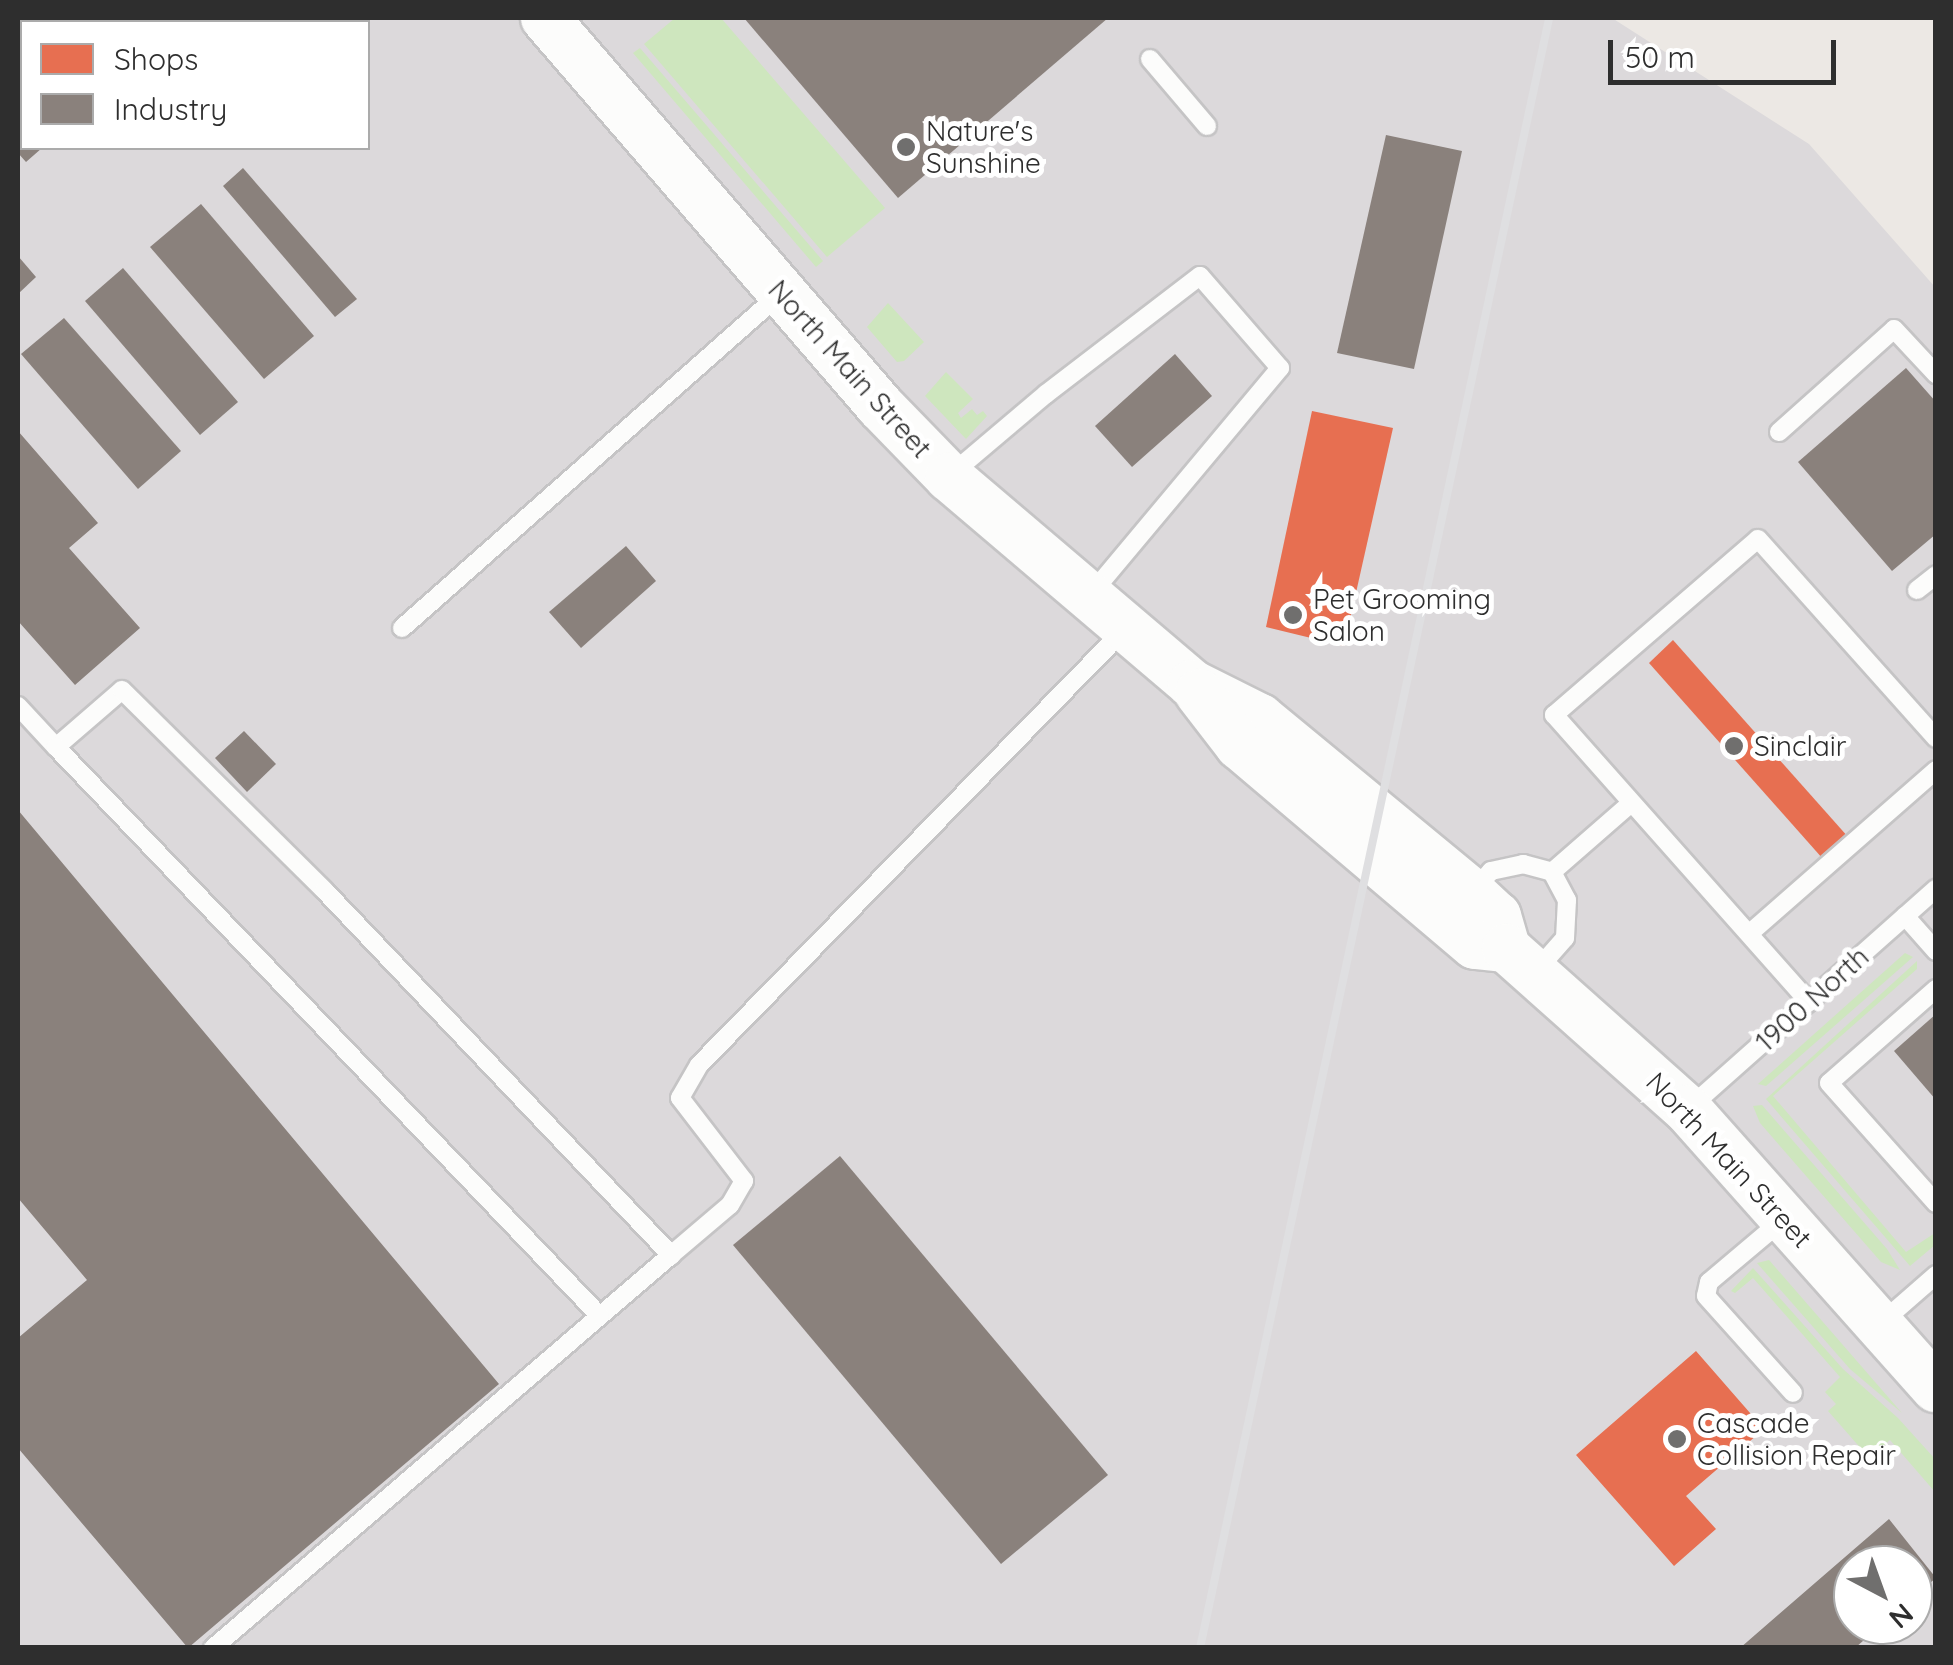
<!DOCTYPE html>
<style>
body{margin:0}
#map{position:relative;width:1953px;height:1665px;overflow:hidden;background:#ece8e4;font-family:Quicksand,sans-serif}
div>[style]{position:absolute}
.industrial>*{inset:0;background:#dcd9db}
.green>*{inset:0;background:#cee6be}
.shops>*{inset:0;background:#e76f51}
.industry>*{inset:0;background:#8a817c}
.roads{filter:drop-shadow(2px 0 #c5c4c5) drop-shadow(-2px 0 #c5c4c5) drop-shadow(0 2px #c5c4c5) drop-shadow(0 -2px #c5c4c5)}
.service>*{height:18px;margin:-9px;padding:0 9px;transform-origin:9px;border-radius:9px;background:#fcfcfb}
.secondary>*{height:48px;margin:-24px;padding:0 24px;transform-origin:24px;border-radius:24px;background:#fcfcfb}
.rail>*{height:8px;margin:-4px;padding:0 4px;transform-origin:4px;border-radius:4px;background:#dfdfe1}
.dots>*{width:28px;height:28px;translate:-50% -50%;box-sizing:border-box;border:5px solid #fff;border-radius:50%}
span{translate:-50% -50%;white-space:nowrap;text-align:center;line-height:1.15;-webkit-text-stroke:10px #fff;paint-order:stroke}
.poi-label{font-size:28px;color:#2e2e2e}
.left{translate:0 -50%;text-align:left}
.street-label{font-size:28px;color:#2e2e2e}
.frame{position:absolute;inset:0;border:20px solid #2e2e2e;pointer-events:none}
.legend{position:absolute;left:20px;top:20px;width:350px;height:130px;box-sizing:border-box;background:#fff;border:2px solid #ababab;margin:0;padding:12px 18px;list-style:none;font-size:30px;color:#2e2e2e}
.legend li{display:flex;align-items:center;gap:20px;height:50px}
.legend b{width:50px;border:2px solid #ababab}
.north{position:absolute;left:1833px;top:1545px;width:100px;height:100px;box-sizing:border-box;background:#fff;border:2px solid #ababab;border-radius:50%;rotate:139deg;font-size:28px;font-weight:700;line-height:40px;text-align:center;color:#2e2e2e}
.north::after{content:'';display:block;margin:auto;width:35px;height:45px;background:#706f6e;clip-path:polygon(50% 0,100% 100%,50% 72%,0 100%)}
.scale{position:absolute;left:1608px;top:40px;width:228px;height:45px;box-sizing:border-box;border:5px solid #2e2e2e;border-top:0;padding-left:12px;font-size:30px;line-height:35px;white-space:nowrap;color:#2e2e2e;-webkit-text-stroke:8px #fff;paint-order:stroke}
</style>
<div id="map">
<div class="industrial">
<i style="clip-path:polygon(evenodd,18px 18px,1612px 18px,1809px 144px,1935px 287px,1935px 1647px,18px 1647px,18px 18px,22px 22px,368px 22px,368px 148px,22px 148px,22px 22px,18px 18px,1853px 1565px,1913px 1565px,1913px 1625px,1853px 1625px,1853px 1565px)"></i>
</div>
<div class="green">
<i style="clip-path:polygon(675px 18px,721px 18px,885px 208px,827px 257px,644px 44px)"></i>
<i style="clip-path:polygon(640px 48px,823px 261px,816px 267px,633px 53px)"></i>
<i style="clip-path:polygon(888px 303px,924px 342px,904px 361px,897px 362px,867px 327px)"></i>
<i style="clip-path:polygon(946px 372px,973px 399px,958px 413px,961px 418px,972px 409px,977px 415px,983px 411px,987px 416px,966px 439px,925px 396px)"></i>
<i style="clip-path:polygon(1905px 953px,1913px 957px,1766px 1086px,1758px 1084px)"></i>
<i style="clip-path:polygon(1917px 961px,1917px 969px,1773px 1096px,1906px 1252px,1935px 1233px,1935px 1245px,1910px 1266px,1766px 1099px)"></i>
<i style="clip-path:polygon(1762px 1105px,1887px 1249px,1900px 1270px,1881px 1262px,1760px 1123px,1753px 1106px)"></i>
<i style="clip-path:polygon(1769px 1260px,1902px 1413px,1850px 1369px,1757px 1263px)"></i>
<i style="clip-path:polygon(1753px 1268px,1843px 1369px,1898px 1418px,1935px 1459px,1935px 1492px,1890px 1440px,1865px 1462px,1864px 1452px,1828px 1411px,1836px 1404px,1825px 1392px,1840px 1377px,1753px 1278px,1735px 1293px,1731px 1291px)"></i>
</div>
<div class="shops">
<i style="clip-path:polygon(1312px 411px,1393px 428px,1344px 646px,1266px 627px)"></i>
<i style="clip-path:polygon(1673px 640px,1849px 838px,1823px 859px,1649px 663px)"></i>
<i style="clip-path:polygon(1696px 1351px,1764px 1429px,1686px 1496px,1716px 1529px,1674px 1566px,1576px 1455px)"></i>
</div>
<div class="industry">
<i style="clip-path:polygon(744px 18px,1108px 18px,898px 198px)"></i>
<i style="clip-path:polygon(22px 95px,22px 148px,42px 148px,26px 162px,18px 153px,18px 99px)"></i>
<i style="clip-path:polygon(1386px 135px,1462px 151px,1414px 369px,1337px 353px)"></i>
<i style="clip-path:polygon(243px 168px,357px 299px,335px 317px,223px 186px)"></i>
<i style="clip-path:polygon(201px 204px,314px 336px,264px 379px,150px 247px)"></i>
<i style="clip-path:polygon(18px 256px,36px 277px,18px 294px)"></i>
<i style="clip-path:polygon(123px 268px,238px 402px,200px 435px,85px 301px)"></i>
<i style="clip-path:polygon(64px 318px,181px 451px,138px 489px,21px 354px)"></i>
<i style="clip-path:polygon(1175px 354px,1212px 396px,1132px 467px,1095px 426px)"></i>
<i style="clip-path:polygon(1906px 368px,1936px 402px,1936px 534px,1892px 571px,1798px 462px)"></i>
<i style="clip-path:polygon(18px 431px,98px 523px,69px 548px,140px 628px,75px 685px,18px 621px)"></i>
<i style="clip-path:polygon(626px 546px,656px 581px,581px 648px,549px 612px)"></i>
<i style="clip-path:polygon(244px 731px,276px 764px,247px 792px,215px 758px)"></i>
<i style="clip-path:polygon(18px 810px,499px 1384px,188px 1648px,18px 1448px,18px 1338px,87px 1280px,18px 1198px)"></i>
<i style="clip-path:polygon(1936px 1014px,1936px 1100px,1894px 1051px)"></i>
<i style="clip-path:polygon(840px 1156px,1108px 1475px,1001px 1564px,733px 1245px)"></i>
<i style="clip-path:polygon(1889px 1519px,1936px 1578px,1913px 1597px,1913px 1565px,1853px 1565px,1853px 1625px,1881px 1625px,1855px 1648px,1740px 1648px)"></i>
</div>
<div class="roads">
<div class="service">
<i style="left:131px;top:18px;width:6px;rotate:39deg"></i>
<i style="left:56px;top:22px;width:7px;rotate:-34deg"></i>
<i style="left:214px;top:22px;width:7px;rotate:-34deg"></i>
<i style="left:18px;top:57px;width:6px;rotate:-51deg"></i>
<i style="left:1150px;top:59px;width:88px;rotate:49.6deg"></i>
<i style="left:1779px;top:432px;width:154px;rotate:-41.8deg"></i>
<i style="left:1894px;top:329px;width:62px;rotate:47deg"></i>
<i style="left:949px;top:476px;width:127px;rotate:-40.2deg"></i>
<i style="left:1046px;top:394px;width:194px;rotate:-37.5deg"></i>
<i style="left:1200px;top:276px;width:122px;rotate:49deg"></i>
<i style="left:1280px;top:368px;width:296px;rotate:129.9deg"></i>
<i style="left:1917px;top:590px;width:24px;rotate:-38deg"></i>
<i style="left:402px;top:628px;width:506px;rotate:-41.47deg"></i>
<i style="left:18px;top:706px;width:56px;rotate:47.2deg"></i>
<i style="left:56px;top:747px;width:87px;rotate:-40.8deg"></i>
<i style="left:122px;top:690px;width:284px;rotate:44.7deg"></i>
<i style="left:324px;top:890px;width:504px;rotate:46.45deg"></i>
<i style="left:671px;top:1255px;width:604px;rotate:139.37deg"></i>
<i style="left:56px;top:747px;width:787px;rotate:46.29deg"></i>
<i style="left:1552px;top:872px;width:105px;rotate:-41.1deg"></i>
<i style="left:1473px;top:891px;width:27px;rotate:-48deg"></i>
<i style="left:1491px;top:871px;width:33px;rotate:-12deg"></i>
<i style="left:1523px;top:864px;width:30px;rotate:15deg"></i>
<i style="left:1552px;top:872px;width:32px;rotate:62deg"></i>
<i style="left:1567px;top:900px;width:38px;rotate:93deg"></i>
<i style="left:1565px;top:938px;width:45px;rotate:131.4deg"></i>
<i style="left:1905px;top:916px;width:47px;rotate:48.5deg"></i>
<i style="left:1750px;top:933px;width:247px;rotate:-41.2deg"></i>
<i style="left:1936px;top:989px;width:142px;rotate:138.7deg"></i>
<i style="left:1829px;top:1083px;width:161px;rotate:48.3deg"></i>
<i style="left:1809px;top:1002px;width:384px;rotate:-131.6deg"></i>
<i style="left:1554px;top:715px;width:269px;rotate:-40.8deg"></i>
<i style="left:1758px;top:539px;width:267px;rotate:48.2deg"></i>
<i style="left:1688px;top:1109px;width:332px;rotate:-41.6deg"></i>
<i style="left:1785px;top:1218px;width:99px;rotate:139.9deg"></i>
<i style="left:1709px;top:1282px;width:14px;rotate:102deg"></i>
<i style="left:1706px;top:1296px;width:130px;rotate:48.1deg"></i>
<i style="left:671px;top:1255px;width:77px;rotate:-40.3deg"></i>
<i style="left:730px;top:1205px;width:28px;rotate:-60deg"></i>
<i style="left:744px;top:1181px;width:105px;rotate:-127.6deg"></i>
<i style="left:680px;top:1098px;width:38px;rotate:-60deg"></i>
<i style="left:699px;top:1065px;width:608px;rotate:-45.67deg"></i>
<i style="left:1881px;top:1323px;width:73px;rotate:-41.1deg"></i>
</div>
<div class="secondary">
<i style="left:545px;top:18px;width:514px;rotate:49.18deg"></i>
<i style="left:881px;top:407px;width:98px;rotate:45.8deg"></i>
<i style="left:949px;top:477px;width:319px;rotate:40.4deg"></i>
<i style="left:1192px;top:684px;width:76px;rotate:26.6deg"></i>
<i style="left:1260px;top:718px;width:275px;rotate:39.5deg"></i>
<i style="left:1472px;top:893px;width:34px;rotate:43deg"></i>
<i style="left:1497px;top:916px;width:33px;rotate:74deg"></i>
<i style="left:1199px;top:693px;width:66px;rotate:52.4deg"></i>
<i style="left:1239px;top:745px;width:309px;rotate:40.3deg"></i>
<i style="left:1475px;top:945px;width:31px;rotate:6deg"></i>
<i style="left:1506px;top:948px;width:242px;rotate:41.7deg"></i>
<i style="left:1687px;top:1109px;width:374px;rotate:48.3deg"></i>
</div>
</div>
<div class="rail">
<i style="left:1200px;top:1648px;width:1667px;rotate:-77.91deg"></i>
</div>
<div class="dots">
<i style="left:906px;top:147px;background:#706f6e"></i>
<i style="left:1293px;top:615px;background:#706f6e"></i>
<i style="left:1734px;top:746px;background:#706f6e"></i>
<i style="left:1677px;top:1439px;background:#706f6e"></i>
</div>
<div class="poi-label">
<span class="left" style="left:926px;top:147px">Nature's<br>Sunshine</span>
<span class="left" style="left:1313px;top:615px">Pet Grooming<br>Salon</span>
<span class="left" style="left:1754px;top:746px">Sinclair</span>
<span class="left" style="left:1697px;top:1439px">Cascade<br>Collision Repair</span>
</div>
<div class="street-label">
<span style="left:850px;top:369px;rotate:48deg">North Main Street</span>
<span style="left:1812px;top:999px;rotate:-42deg">1900 North</span>
<span style="left:1729px;top:1160px;rotate:47deg">North Main Street</span>
</div>
<div class="frame"></div>
<ul class="legend">
<li><b style="height:28px;background:#e76f51"></b>Shops</li>
<li><b style="height:28px;background:#8a817c"></b>Industry</li>
</ul>
<div class="north">N</div>
<div class="scale">50 m</div>
</div>
